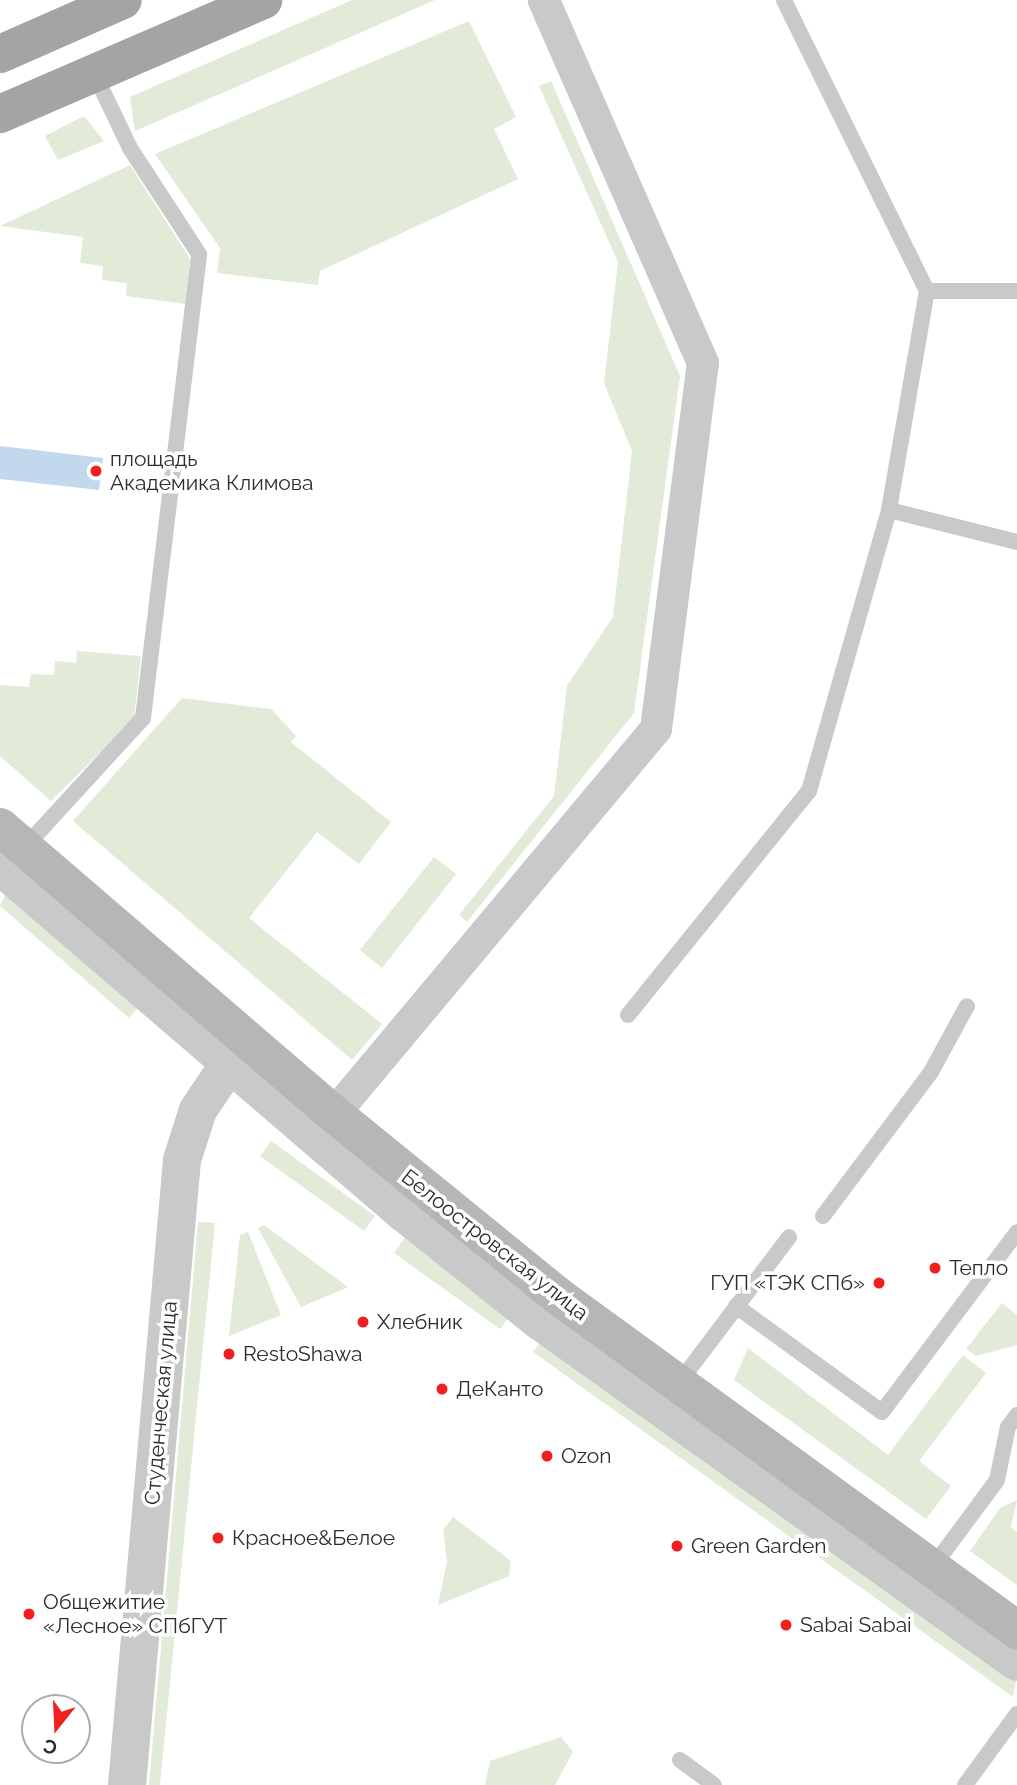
<!DOCTYPE html>
<meta charset="utf-8">
<style>
body{margin:0}
#map{position:relative;width:1017px;height:1785px;overflow:hidden;background:#fff;font-family:Raleway,sans-serif}
div>[style]{position:absolute}
.green>*{inset:0;background:#e1ebd7}
.water>*{inset:0;background:#c2d9ed}
.service>*{height:16px;margin:-8px;padding:0 8px;transform-origin:8px;border-radius:8px;background:#c9c9c9}
.minor>*{height:32px;margin:-16px;padding:0 16px;transform-origin:16px;border-radius:16px;background:#c9c9c9}
.tertiary>*{height:38px;margin:-19px;padding:0 19px;transform-origin:19px;border-radius:19px;background:#c9c9c9}
.secondary>*{height:38px;margin:-19px;padding:0 19px;transform-origin:19px;border-radius:19px;background:#b6b6b6}
.primary>*{height:38px;margin:-19px;padding:0 19px;transform-origin:19px;border-radius:19px;background:#a4a4a4}
.dots>*{width:19px;height:19px;translate:-50% -50%;box-sizing:border-box;border:4px solid #fff;border-radius:50%}
span{translate:-50% -50%;white-space:nowrap;text-align:center;line-height:1.15;-webkit-text-stroke:7px #fff;paint-order:stroke}
.poi-label{font-size:21px;color:#2c2c2c}
.left{translate:0 -50%;text-align:left}
.right{translate:-100% -50%;text-align:right}
.street-label{font-size:21px;color:#2c2c2c}
.north{position:absolute;left:21px;top:1694px;width:70px;height:70px;box-sizing:border-box;background:#fff;border:2px solid #ababab;border-radius:50%;rotate:198deg;font-size:19px;font-weight:700;line-height:28px;text-align:center;color:#2c2c2c}
.north::after{content:'';display:block;margin:auto;width:24px;height:32px;background:#f21f1e;clip-path:polygon(50% 0,100% 100%,50% 72%,0 100%)}
</style>
<div id="map">
<div class="green">
<i style="clip-path:polygon(352px 0,435px 0,135px 131px,130px 97px)"></i>
<i style="clip-path:polygon(469px 21px,516px 117px,494px 129px,518px 179px,320px 271px,318px 285px,217px 273px,220px 248px,155px 154px)"></i>
<i style="clip-path:polygon(551px 81px,680px 376px,634px 713px,467px 922px,459px 915px,554px 796px,567px 686px,613px 617px,632px 451px,604px 383px,618px 262px,539px 86px)"></i>
<i style="clip-path:polygon(84px 116px,104px 141px,58px 160px,45px 136px)"></i>
<i style="clip-path:polygon(130px 165px,190px 259px,185px 304px,126px 296px,127px 283px,102px 280px,103px 266px,80px 263px,83px 237px,0 226px)"></i>
<i style="clip-path:polygon(77px 651px,141px 656px,134px 719px,51px 801px,0 756px,0 685px,29px 687px,31px 674px,54px 675px,55px 661px,76px 663px)"></i>
<i style="clip-path:polygon(182px 698px,271px 709px,296px 736px,291px 742px,391px 822px,359px 864px,317px 832px,249px 918px,382px 1024px,352px 1060px,73px 821px)"></i>
<i style="clip-path:polygon(434px 857px,456px 874px,382px 968px,360px 950px)"></i>
<i style="clip-path:polygon(7px 891px,140px 1005px,129px 1018px,0 906px)"></i>
<i style="clip-path:polygon(271px 1141px,375px 1216px,364px 1231px,260px 1156px)"></i>
<i style="clip-path:polygon(198px 1222px,215px 1223px,160px 1785px,149px 1785px)"></i>
<i style="clip-path:polygon(264px 1225px,348px 1287px,301px 1307px,258px 1228px)"></i>
<i style="clip-path:polygon(248px 1232px,281px 1315px,229px 1336px,240px 1235px)"></i>
<i style="clip-path:polygon(405px 1238px,511px 1314px,500px 1329px,394px 1253px)"></i>
<i style="clip-path:polygon(1002px 1303px,1017px 1315px,1017px 1345px,976px 1356px,966px 1349px)"></i>
<i style="clip-path:polygon(544px 1337px,1017px 1675px,1013px 1697px,533px 1352px)"></i>
<i style="clip-path:polygon(748px 1348px,888px 1455px,963px 1355px,986px 1373px,919px 1461px,951px 1486px,926px 1519px,734px 1380px)"></i>
<i style="clip-path:polygon(1017px 1500px,1011px 1527px,1017px 1532px,1017px 1585px,970px 1551px,1000px 1508px)"></i>
<i style="clip-path:polygon(453px 1517px,511px 1561px,509px 1576px,438px 1605px,447px 1562px,443px 1530px)"></i>
<i style="clip-path:polygon(561px 1737px,573px 1752px,555px 1785px,485px 1785px,490px 1761px)"></i>
</div>
<div class="water">
<i style="clip-path:polygon(0 446px,103px 458px,99px 490px,0 479px)"></i>
</div>
<div class="service">
<i style="left:927px;top:291px;width:90px"></i>
<i style="left:889px;top:510px;width:132px;rotate:14deg"></i>
<i style="left:23px;top:849px;width:178px;rotate:-47.5deg"></i>
<i style="left:143px;top:718px;width:467px;rotate:-83.1deg"></i>
<i style="left:199px;top:254px;width:126px;rotate:-123.1deg"></i>
<i style="left:130px;top:148px;width:83px;rotate:-115.6deg"></i>
<i style="left:628px;top:1015px;width:288px;rotate:-51.1deg"></i>
<i style="left:809px;top:791px;width:292px;rotate:-74.1deg"></i>
<i style="left:889px;top:510px;width:222px;rotate:-80.2deg"></i>
<i style="left:927px;top:291px;width:324px;rotate:-116.2deg"></i>
<i style="left:823px;top:1216px;width:180px;rotate:-53.1deg"></i>
<i style="left:931px;top:1072px;width:75px;rotate:-61.4deg"></i>
<i style="left:736px;top:1306px;width:180px;rotate:36deg"></i>
<i style="left:882px;top:1412px;width:225px;rotate:-53.1deg"></i>
<i style="left:678px;top:1384px;width:184px;rotate:-52.9deg"></i>
<i style="left:932px;top:1568px;width:109px;rotate:-53.5deg"></i>
<i style="left:997px;top:1480px;width:54px;rotate:-78.3deg"></i>
<i style="left:1008px;top:1427px;width:15px;rotate:-53deg"></i>
<i style="left:680px;top:1760px;width:42px;rotate:36.3deg"></i>
<i style="left:965px;top:1785px;width:88px;rotate:-53.8deg"></i>
</div>
<div class="minor">
<i style="left:334px;top:1114px;width:502px;rotate:-50.09deg"></i>
<i style="left:656px;top:729px;width:369px;rotate:-82.7deg"></i>
<i style="left:703px;top:363px;width:396px;rotate:-113.7deg"></i>
</div>
<div class="tertiary">
<i style="left:0;top:866px;width:533px;rotate:40.66deg"></i>
<i style="left:404px;top:1213px;width:174px;rotate:38.5deg"></i>
<i style="left:540px;top:1321px;width:586px;rotate:35.56deg"></i>
<i style="left:127px;top:1785px;width:627px;rotate:-84.97deg"></i>
<i style="left:182px;top:1160px;width:52px;rotate:-72.3deg"></i>
<i style="left:198px;top:1110px;width:81px;rotate:-56.1deg"></i>
</div>
<div class="secondary">
<i style="left:0;top:827px;width:440px;rotate:40.7deg"></i>
<i style="left:334px;top:1114px;width:289px;rotate:39.1deg"></i>
<i style="left:558px;top:1296px;width:568px;rotate:36.04deg"></i>
</div>
<div class="primary">
<i style="left:0;top:54px;width:134px;rotate:-23.7deg"></i>
<i style="left:0;top:114px;width:287px;rotate:-23.4deg"></i>
</div>
<div class="dots">
<i style="left:96px;top:471px;background:#f21f1e"></i>
<i style="left:935px;top:1268px;background:#f21f1e"></i>
<i style="left:879px;top:1283px;background:#f21f1e"></i>
<i style="left:363px;top:1322px;background:#f21f1e"></i>
<i style="left:229px;top:1354px;background:#f21f1e"></i>
<i style="left:442px;top:1389px;background:#f21f1e"></i>
<i style="left:547px;top:1456px;background:#f21f1e"></i>
<i style="left:218px;top:1538px;background:#f21f1e"></i>
<i style="left:677px;top:1546px;background:#f21f1e"></i>
<i style="left:29px;top:1614px;background:#f21f1e"></i>
<i style="left:786px;top:1625px;background:#f21f1e"></i>
</div>
<div class="poi-label">
<span class="left" style="left:110px;top:471px">площадь<br>Академика Климова</span>
<span class="left" style="left:949px;top:1268px">Тепло</span>
<span class="right" style="left:865px;top:1283px">ГУП «ТЭК СПб»</span>
<span class="left" style="left:377px;top:1322px">Хлебник</span>
<span class="left" style="left:243px;top:1354px">RestoShawa</span>
<span class="left" style="left:456px;top:1389px">ДеКанто</span>
<span class="left" style="left:561px;top:1456px">Ozon</span>
<span class="left" style="left:232px;top:1538px">Красное&amp;Белое</span>
<span class="left" style="left:691px;top:1546px">Green Garden</span>
<span class="left" style="left:43px;top:1614px">Общежитие<br>«Лесное» СПбГУТ</span>
<span class="left" style="left:800px;top:1625px">Sabai Sabai</span>
</div>
<div class="street-label">
<span style="left:495px;top:1245px;rotate:38deg">Белоостровская улица</span>
<span style="left:161px;top:1403px;rotate:-85deg">Студенческая улица</span>
</div>
<div class="north">С</div>
</div>
